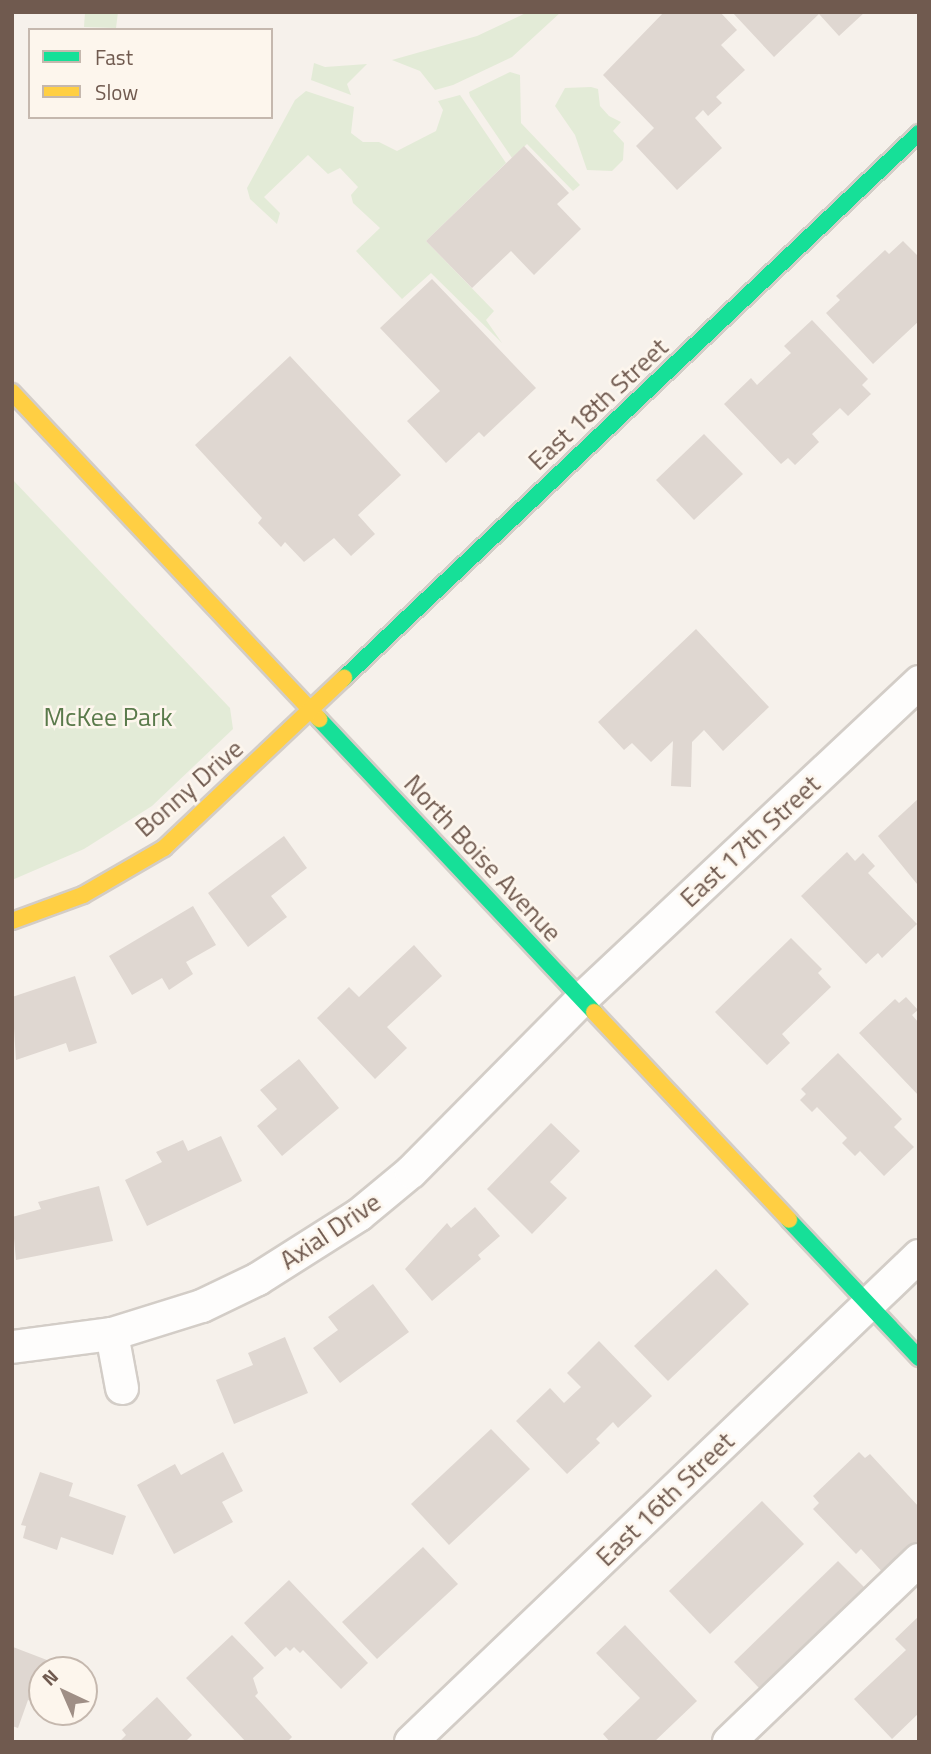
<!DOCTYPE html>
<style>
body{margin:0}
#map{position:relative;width:931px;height:1754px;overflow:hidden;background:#f6f1eb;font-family:"Titillium Web",sans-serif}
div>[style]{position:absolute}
.green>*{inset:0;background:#e3ebd7}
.building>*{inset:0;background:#dfd7d1}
.roads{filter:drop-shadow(2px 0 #d3cdc7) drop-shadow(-2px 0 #d3cdc7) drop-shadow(0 2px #d3cdc7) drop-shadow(0 -2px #d3cdc7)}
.street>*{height:32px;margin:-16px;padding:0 16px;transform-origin:16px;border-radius:16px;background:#fefdfc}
.fast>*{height:16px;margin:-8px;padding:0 8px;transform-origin:8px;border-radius:8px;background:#16e098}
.slow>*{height:16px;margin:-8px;padding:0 8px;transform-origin:8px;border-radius:8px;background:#ffcf43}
span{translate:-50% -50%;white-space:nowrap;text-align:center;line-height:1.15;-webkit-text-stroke:5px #fdf6ed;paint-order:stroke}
.street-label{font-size:26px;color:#705a4f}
.park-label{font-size:26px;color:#5a7a4b}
.frame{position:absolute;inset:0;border:14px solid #705a4f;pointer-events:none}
.legend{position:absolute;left:28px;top:28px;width:245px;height:91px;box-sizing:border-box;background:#fdf6ed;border:2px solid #c5b8ae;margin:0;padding:9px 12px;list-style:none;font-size:21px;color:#705a4f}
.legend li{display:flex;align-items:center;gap:14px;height:35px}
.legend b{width:35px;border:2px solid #c5b8ae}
.north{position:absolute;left:28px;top:1656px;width:70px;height:70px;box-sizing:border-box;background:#fdf6ed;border:2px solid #c5b8ae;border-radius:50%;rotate:316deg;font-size:19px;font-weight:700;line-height:28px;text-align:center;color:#705a4f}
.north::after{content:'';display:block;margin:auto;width:24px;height:32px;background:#9f8f86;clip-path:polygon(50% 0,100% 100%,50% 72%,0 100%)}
</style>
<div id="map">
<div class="green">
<i style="clip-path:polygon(85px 12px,118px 12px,116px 28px,84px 27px)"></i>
<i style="clip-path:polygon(528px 12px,561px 12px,512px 57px,453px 85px,435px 90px,420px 71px,392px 60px,477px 36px)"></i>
<i style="clip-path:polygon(314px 63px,325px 67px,367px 64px,347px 84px,351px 95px,311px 80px)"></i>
<i style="clip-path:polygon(510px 72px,520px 75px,521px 123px,580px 185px,573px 191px,527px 144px,512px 158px,470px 96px,469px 92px)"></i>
<i style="clip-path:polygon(591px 87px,598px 89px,600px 106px,609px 116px,621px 122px,613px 131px,624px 143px,623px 160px,612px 171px,587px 170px,575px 135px,555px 106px,565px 88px)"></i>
<i style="clip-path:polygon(306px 91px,354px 107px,351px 133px,363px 142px,379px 142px,397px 151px,436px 131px,443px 110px,438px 101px,460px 95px,506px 163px,426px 241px,494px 311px,486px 320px,502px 343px,431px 273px,402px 299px,356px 251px,380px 228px,353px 203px,351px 195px,358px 187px,340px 168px,328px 174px,308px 155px,264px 197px,280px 213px,277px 224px,250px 199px,247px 188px,295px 100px)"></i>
<i style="clip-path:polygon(12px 479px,230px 708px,233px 729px,152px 806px,84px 849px,12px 880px)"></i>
</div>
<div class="building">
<i style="clip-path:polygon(664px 12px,720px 12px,737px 30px,721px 45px,745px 70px,716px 97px,722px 103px,708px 116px,703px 110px,695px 118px,722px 148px,677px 190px,636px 146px,654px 128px,603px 75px)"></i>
<i style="clip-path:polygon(732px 12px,865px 12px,839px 36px,819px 14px,774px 57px)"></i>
<i style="clip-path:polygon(524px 146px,569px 193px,557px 204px,581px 229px,534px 275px,511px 251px,472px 288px,426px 241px)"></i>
<i style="clip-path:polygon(903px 241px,919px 257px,919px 321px,873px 364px,826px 313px,840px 300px,836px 296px,885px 250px,889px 254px)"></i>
<i style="clip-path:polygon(432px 279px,536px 388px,484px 437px,479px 432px,446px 463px,407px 421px,440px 391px,380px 328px)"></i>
<i style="clip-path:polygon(812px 320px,868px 379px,862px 385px,871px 394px,848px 416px,840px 408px,812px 434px,819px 442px,795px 465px,788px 458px,781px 464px,724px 404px,751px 378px,757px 385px,791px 353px,784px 346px)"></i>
<i style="clip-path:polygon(290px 356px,401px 475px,358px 515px,375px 534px,351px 556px,334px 538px,304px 562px,285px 542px,281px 547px,258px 523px,262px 518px,195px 445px)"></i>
<i style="clip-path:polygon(704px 434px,743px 474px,694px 520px,656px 480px)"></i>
<i style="clip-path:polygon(696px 629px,769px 707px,723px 751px,704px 730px,692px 742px,691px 787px,671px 786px,673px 741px,651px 762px,632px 743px,624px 750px,598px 722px)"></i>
<i style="clip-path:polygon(919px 798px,919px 882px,917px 884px,878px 836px)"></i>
<i style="clip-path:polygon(284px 836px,307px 868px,271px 896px,287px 917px,248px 947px,208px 893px)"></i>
<i style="clip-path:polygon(847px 852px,855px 861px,863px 853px,875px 866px,868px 873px,917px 924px,882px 958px,878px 953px,866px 964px,801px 896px)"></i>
<i style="clip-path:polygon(193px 906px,216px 945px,186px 962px,193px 974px,169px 990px,162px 978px,132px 995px,109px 956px)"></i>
<i style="clip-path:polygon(791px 938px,822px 969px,818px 973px,831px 987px,782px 1034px,790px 1043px,767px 1065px,715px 1012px)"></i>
<i style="clip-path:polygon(414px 945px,442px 976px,387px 1027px,407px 1048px,375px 1079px,317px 1018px,349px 987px,359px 997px)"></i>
<i style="clip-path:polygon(75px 976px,97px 1043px,69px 1052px,66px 1043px,16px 1060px,12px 997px)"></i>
<i style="clip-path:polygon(906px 997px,918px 1010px,912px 1015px,919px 1023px,919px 1096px,859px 1033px,895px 999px,899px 1003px)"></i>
<i style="clip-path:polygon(838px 1053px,902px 1119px,894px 1127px,914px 1147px,884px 1176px,860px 1151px,855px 1156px,842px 1143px,847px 1138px,817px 1107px,812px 1112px,800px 1100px,806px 1094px,801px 1089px)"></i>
<i style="clip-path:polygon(299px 1059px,339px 1108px,282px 1156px,257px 1126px,277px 1109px,260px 1090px)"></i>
<i style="clip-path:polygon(551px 1123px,580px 1151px,550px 1182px,567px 1198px,532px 1234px,487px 1189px)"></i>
<i style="clip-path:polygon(221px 1136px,242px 1181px,147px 1226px,125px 1180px,162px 1162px,156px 1152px,183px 1140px,188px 1151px)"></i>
<i style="clip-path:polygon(99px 1186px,113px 1241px,16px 1260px,12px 1217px,41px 1209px,38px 1202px)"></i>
<i style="clip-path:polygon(475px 1207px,500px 1236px,478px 1255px,481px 1259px,432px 1301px,405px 1269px,447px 1223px,451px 1228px)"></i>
<i style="clip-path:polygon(716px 1269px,749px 1304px,668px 1381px,634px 1346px)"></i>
<i style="clip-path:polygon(373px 1284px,409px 1332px,340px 1383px,313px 1348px,338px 1330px,328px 1317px)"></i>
<i style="clip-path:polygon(285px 1337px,308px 1393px,234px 1424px,216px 1380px,253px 1365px,248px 1353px)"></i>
<i style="clip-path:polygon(599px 1341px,652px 1396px,618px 1428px,613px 1422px,596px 1439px,600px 1443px,567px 1474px,516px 1421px,550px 1388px,564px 1403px,581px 1387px,567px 1373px)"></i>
<i style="clip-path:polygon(491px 1429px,530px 1469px,449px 1545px,411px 1504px)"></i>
<i style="clip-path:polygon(223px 1452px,243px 1491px,222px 1502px,233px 1522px,174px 1554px,137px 1485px,175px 1464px,181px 1475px)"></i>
<i style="clip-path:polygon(859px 1452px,865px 1458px,870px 1454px,919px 1507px,919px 1545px,886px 1576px,861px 1549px,856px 1554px,813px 1509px,819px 1503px,813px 1496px)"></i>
<i style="clip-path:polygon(40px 1472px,73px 1483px,69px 1496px,126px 1516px,113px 1555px,61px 1537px,57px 1550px,23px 1538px,26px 1526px,21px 1525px)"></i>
<i style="clip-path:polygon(762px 1501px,804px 1544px,710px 1634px,669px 1591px)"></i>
<i style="clip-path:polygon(423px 1547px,458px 1584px,377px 1659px,342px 1622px)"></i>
<i style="clip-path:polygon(838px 1561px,865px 1588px,760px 1689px,734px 1662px)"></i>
<i style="clip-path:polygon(289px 1580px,368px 1663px,341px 1689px,303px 1650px,300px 1653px,294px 1647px,290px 1651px,286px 1647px,275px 1657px,244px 1623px)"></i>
<i style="clip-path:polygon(919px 1616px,919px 1713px,892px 1739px,854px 1699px,906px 1650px,895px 1639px)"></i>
<i style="clip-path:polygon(625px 1625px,697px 1701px,654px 1742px,610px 1742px,603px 1734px,640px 1698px,596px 1653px)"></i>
<i style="clip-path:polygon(232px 1635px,264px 1668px,253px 1678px,258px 1693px,255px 1696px,292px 1737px,287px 1742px,246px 1742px,186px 1678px)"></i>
<i style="clip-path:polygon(13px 1647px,73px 1670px,42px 1670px,42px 1706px,28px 1700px,18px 1728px,12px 1726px)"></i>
<i style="clip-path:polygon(157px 1697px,192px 1735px,185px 1742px,119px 1742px,126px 1735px,122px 1730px)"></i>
</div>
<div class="roads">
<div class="street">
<i style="left:112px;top:1334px;width:55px;rotate:79.5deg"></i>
<i style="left:12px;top:1347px;width:101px;rotate:-7.4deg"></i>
<i style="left:112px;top:1334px;width:94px;rotate:-17.3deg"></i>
<i style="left:202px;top:1306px;width:62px;rotate:-25.7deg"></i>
<i style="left:258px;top:1279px;width:120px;rotate:-32.4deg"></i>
<i style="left:359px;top:1215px;width:67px;rotate:-39.6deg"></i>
<i style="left:411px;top:1172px;width:243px;rotate:-45.3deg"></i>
<i style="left:582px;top:999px;width:463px;rotate:-43.2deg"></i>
<i style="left:411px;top:1742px;width:703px;rotate:-43.73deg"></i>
<i style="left:729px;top:1742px;width:263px;rotate:-43.8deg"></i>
</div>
<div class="fast">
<i style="left:344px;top:678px;width:792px;rotate:-43.47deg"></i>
<i style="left:319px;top:719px;width:402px;rotate:46.8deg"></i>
<i style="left:789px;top:1220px;width:190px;rotate:46.7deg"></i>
</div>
<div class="slow">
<i style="left:12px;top:392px;width:449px;rotate:46.8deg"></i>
<i style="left:12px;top:921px;width:76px;rotate:-20.1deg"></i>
<i style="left:83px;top:895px;width:94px;rotate:-30.1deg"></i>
<i style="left:164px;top:848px;width:248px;rotate:-43.4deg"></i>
<i style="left:594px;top:1012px;width:285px;rotate:46.8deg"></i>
</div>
</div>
<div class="street-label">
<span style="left:598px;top:404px;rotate:-43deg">East 18th Street</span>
<span style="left:189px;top:788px;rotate:-41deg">Bonny Drive</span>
<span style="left:750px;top:841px;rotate:-43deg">East 17th Street</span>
<span style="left:483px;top:858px;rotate:47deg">North Boise Avenue</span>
<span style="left:330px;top:1231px;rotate:-34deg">Axial Drive</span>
<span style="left:665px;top:1499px;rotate:-44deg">East 16th Street</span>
</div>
<div class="park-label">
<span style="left:108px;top:717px">McKee Park</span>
</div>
<div class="frame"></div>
<ul class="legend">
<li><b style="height:9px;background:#16e098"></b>Fast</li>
<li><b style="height:9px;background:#ffcf43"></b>Slow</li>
</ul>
<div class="north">N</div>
</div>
